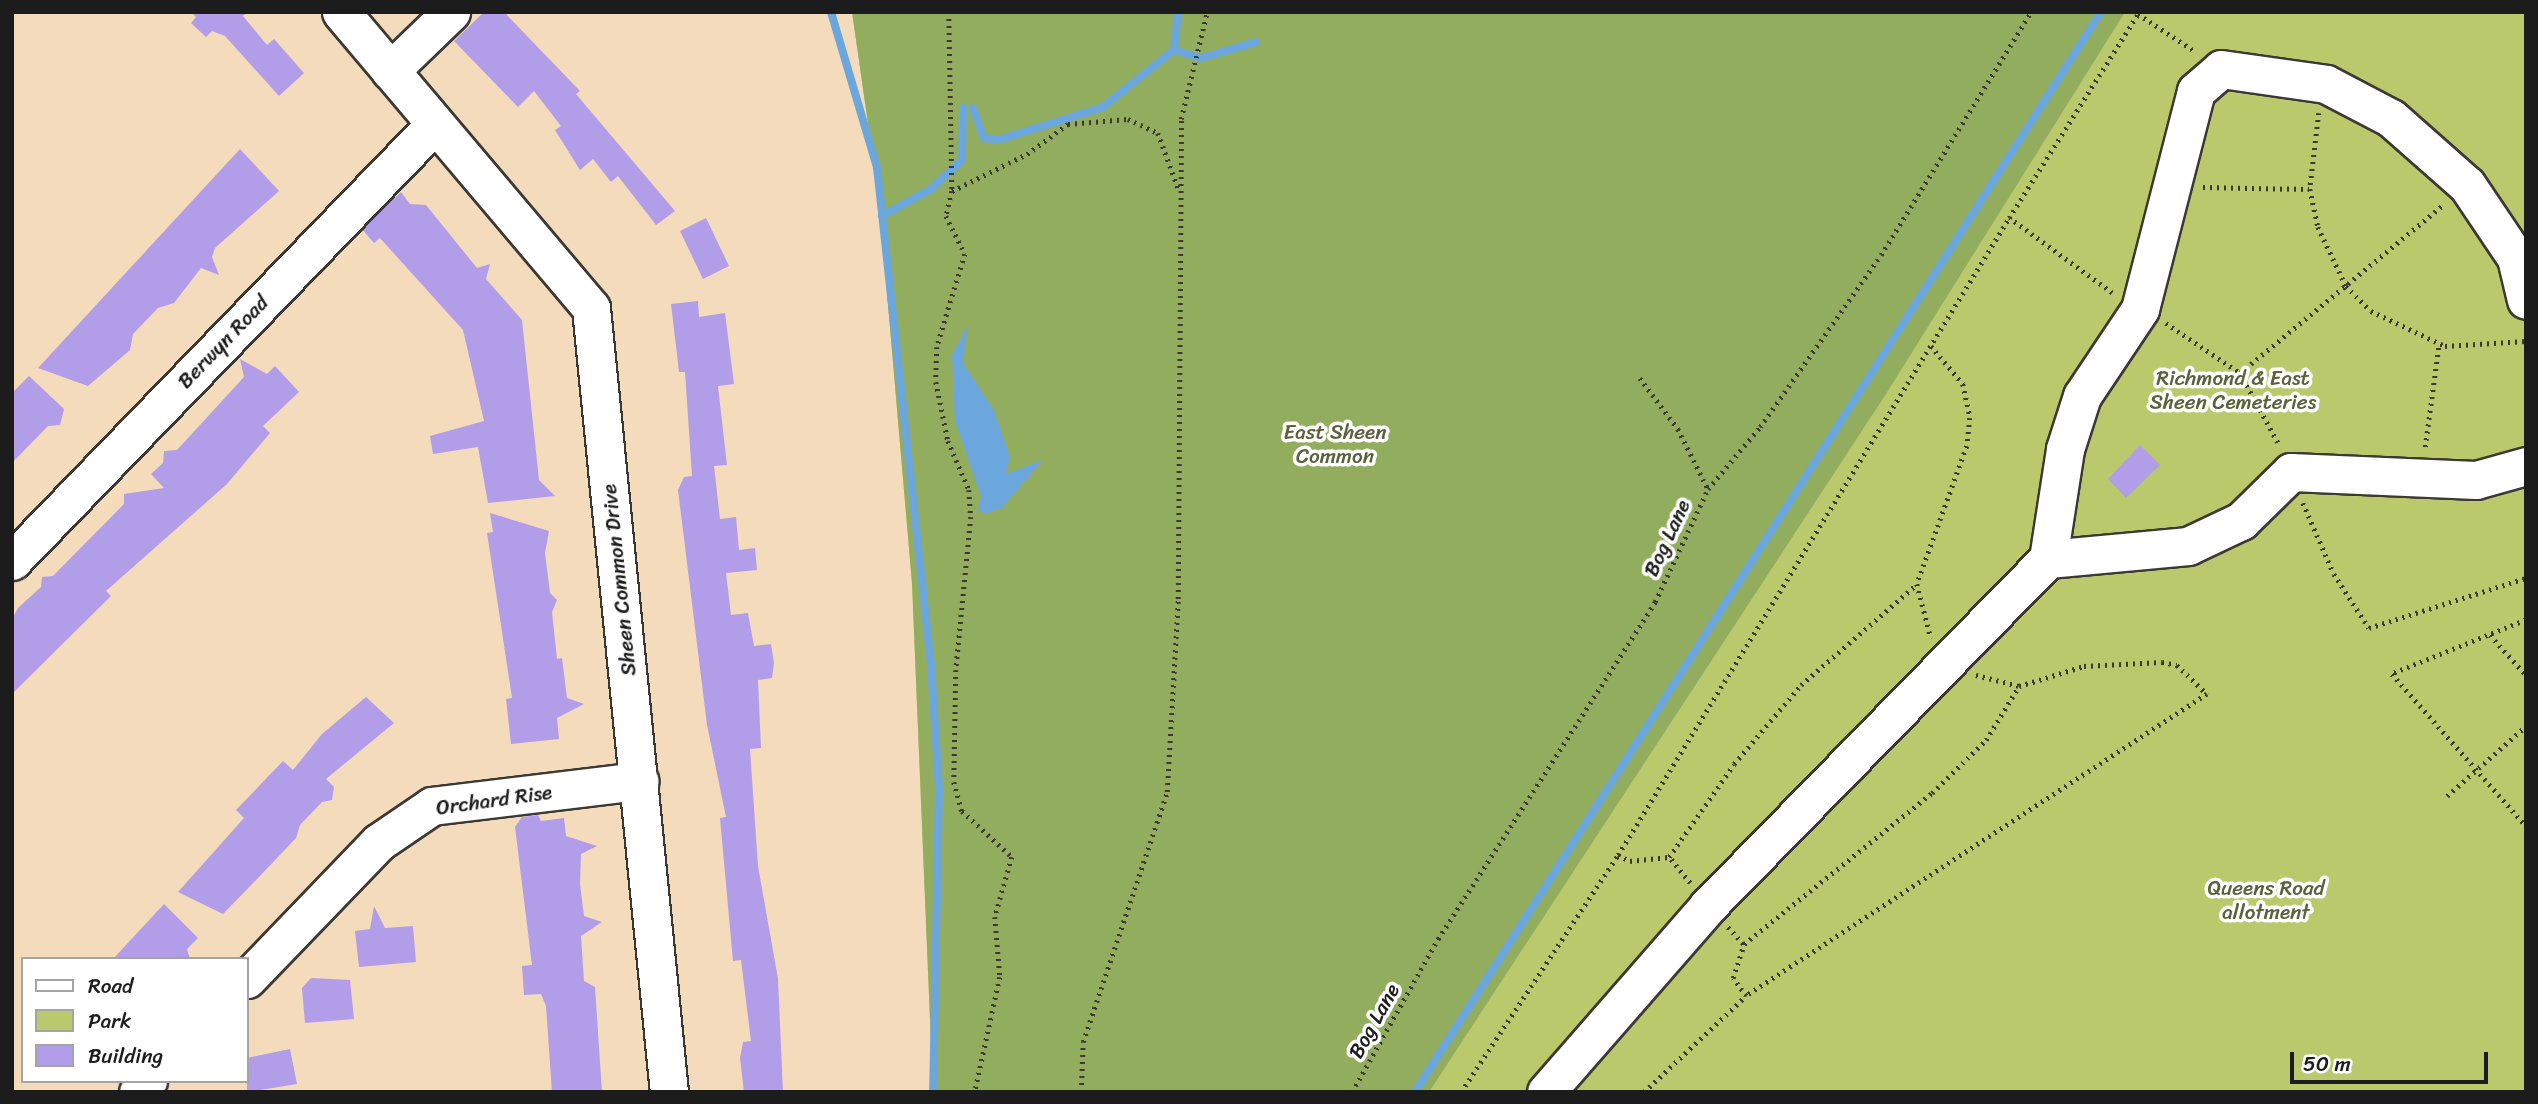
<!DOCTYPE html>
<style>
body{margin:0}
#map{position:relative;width:2538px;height:1104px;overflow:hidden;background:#f3dbbc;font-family:Sriracha,sans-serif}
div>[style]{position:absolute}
.green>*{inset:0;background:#bac96b}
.forest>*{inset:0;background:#93ad5f}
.water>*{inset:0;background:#6ba7dc}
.stream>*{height:8px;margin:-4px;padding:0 4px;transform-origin:4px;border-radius:4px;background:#6ba7dc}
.building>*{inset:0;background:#b29de8}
.path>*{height:4.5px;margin-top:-2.25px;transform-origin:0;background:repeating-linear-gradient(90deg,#3c3934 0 2px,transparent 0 7px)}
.roads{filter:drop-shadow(2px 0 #3c3934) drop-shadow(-2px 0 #3c3934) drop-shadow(0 2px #3c3934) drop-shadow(0 -2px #3c3934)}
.minor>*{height:37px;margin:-18.5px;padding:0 18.5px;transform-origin:18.5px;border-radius:18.5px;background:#fff}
span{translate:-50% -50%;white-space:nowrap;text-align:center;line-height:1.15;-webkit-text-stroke:7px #fff;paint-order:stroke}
.street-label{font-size:21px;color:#1c1c1c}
.park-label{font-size:21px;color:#5b613c}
.frame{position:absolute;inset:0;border:14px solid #1c1c1c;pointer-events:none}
.legend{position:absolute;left:21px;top:957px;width:228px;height:126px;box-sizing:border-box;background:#fff;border:2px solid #a4a4a4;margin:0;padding:9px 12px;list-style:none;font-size:21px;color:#1c1c1c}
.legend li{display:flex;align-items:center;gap:14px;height:35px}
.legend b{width:35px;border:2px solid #a4a4a4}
.scale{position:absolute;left:2290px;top:1052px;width:198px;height:32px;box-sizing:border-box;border:4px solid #1c1c1c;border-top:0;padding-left:9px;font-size:21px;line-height:24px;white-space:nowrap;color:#1c1c1c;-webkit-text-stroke:5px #fff;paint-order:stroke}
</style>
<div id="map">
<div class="green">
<i style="clip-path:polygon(852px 12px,2526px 12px,2526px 1092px,933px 1092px,912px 583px,879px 200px)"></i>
</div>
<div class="forest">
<i style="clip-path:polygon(852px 12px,2125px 12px,1886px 394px,1429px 1092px,933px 1092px,912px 583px,879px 200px)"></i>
</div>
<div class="water">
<i style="clip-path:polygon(968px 325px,963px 363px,994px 410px,1010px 457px,1006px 474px,1043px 460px,1002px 508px,985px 514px,978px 510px,981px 496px,955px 421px,952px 355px)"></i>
</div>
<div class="stream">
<i style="left:831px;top:12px;width:162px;rotate:73.5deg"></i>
<i style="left:877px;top:167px;width:500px;rotate:83.8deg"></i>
<i style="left:931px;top:664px;width:124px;rotate:86.3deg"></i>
<i style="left:939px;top:788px;width:304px;rotate:91.1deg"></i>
<i style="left:1174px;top:50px;width:28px;rotate:17deg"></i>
<i style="left:1201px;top:58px;width:57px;rotate:-16.2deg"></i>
<i style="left:973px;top:108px;width:32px;rotate:70deg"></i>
<i style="left:984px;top:138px;width:14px;rotate:8deg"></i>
<i style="left:998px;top:140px;width:110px;rotate:-17.4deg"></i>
<i style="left:1103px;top:107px;width:91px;rotate:-38.8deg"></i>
<i style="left:1174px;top:50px;width:38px;rotate:-84deg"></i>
<i style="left:882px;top:216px;width:56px;rotate:-28.9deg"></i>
<i style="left:931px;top:189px;width:42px;rotate:-43.1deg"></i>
<i style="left:962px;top:160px;width:52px;rotate:-88.9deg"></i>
<i style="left:1415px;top:1092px;width:1279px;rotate:-57.58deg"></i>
</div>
<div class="building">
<i style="clip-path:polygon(191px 12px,247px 12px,243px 16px,267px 45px,274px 39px,304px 73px,279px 96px,225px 36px,212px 31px,206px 37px,191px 23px,196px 17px)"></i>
<i style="clip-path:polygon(484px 12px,504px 12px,580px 91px,576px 94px,675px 211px,656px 225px,618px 176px,611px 182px,593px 159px,580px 170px,555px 130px,561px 126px,534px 91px,518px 107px,454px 41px)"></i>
<i style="clip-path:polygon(240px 149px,279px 191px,215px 248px,212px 257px,219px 275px,201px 268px,174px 303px,158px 308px,133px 334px,130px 350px,88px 386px,38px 368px)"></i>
<i style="clip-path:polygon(401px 192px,410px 204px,426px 205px,477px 268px,490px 264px,486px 279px,522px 320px,539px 480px,555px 496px,488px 503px,478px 447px,433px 454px,430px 436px,484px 421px,463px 330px,380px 238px,374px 243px,362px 229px)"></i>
<i style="clip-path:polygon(706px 218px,729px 266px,703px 279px,680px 231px)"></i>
<i style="clip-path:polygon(698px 301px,699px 317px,725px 313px,734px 384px,718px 386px,727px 465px,714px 466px,720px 519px,736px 517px,739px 550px,755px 548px,757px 570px,726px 573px,731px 615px,748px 613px,754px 646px,771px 644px,774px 663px,772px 678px,758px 680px,761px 748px,750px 749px,758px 866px,778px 979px,783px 1092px,744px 1092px,740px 1058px,743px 1042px,751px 1041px,741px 960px,733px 961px,720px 818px,726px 817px,707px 725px,678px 490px,684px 477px,692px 476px,685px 372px,679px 372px,671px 304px)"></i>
<i style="clip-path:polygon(240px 359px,267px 374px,275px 366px,299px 392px,263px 426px,270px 433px,227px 484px,106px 591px,111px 596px,12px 694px,12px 619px,18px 608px,41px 587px,42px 577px,53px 576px,124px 504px,124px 494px,164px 488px,151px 474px,163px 463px,164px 451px,177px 450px,244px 377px)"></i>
<i style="clip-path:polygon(29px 376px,64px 409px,60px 425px,48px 426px,12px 463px,12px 393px)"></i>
<i style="clip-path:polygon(2140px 445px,2160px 465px,2126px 498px,2108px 479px)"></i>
<i style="clip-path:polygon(490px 513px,549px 531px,545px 553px,550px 593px,557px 600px,552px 612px,557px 659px,562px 658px,567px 698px,584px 704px,557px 718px,559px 739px,511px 744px,506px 699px,512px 698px,487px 533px,493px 532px)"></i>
<i style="clip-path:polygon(366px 697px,394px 723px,326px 779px,334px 787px,332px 800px,322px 802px,300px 825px,296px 838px,259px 877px,223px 914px,178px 892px,244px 818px,236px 810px,283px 761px,293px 770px,322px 734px)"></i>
<i style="clip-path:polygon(538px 815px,541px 821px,564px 818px,566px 836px,597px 846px,581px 854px,580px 884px,584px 916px,602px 922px,581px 936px,584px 981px,595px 987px,602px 1092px,552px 1092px,546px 1006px,541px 994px,524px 995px,522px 966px,532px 965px,515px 827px,522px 817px)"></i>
<i style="clip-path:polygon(164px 904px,198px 938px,187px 949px,190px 959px,113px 959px)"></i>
<i style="clip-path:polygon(374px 906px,385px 928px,413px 926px,416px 962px,359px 967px,355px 931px,370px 929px)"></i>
<i style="clip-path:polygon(311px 978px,350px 980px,354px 1019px,305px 1023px,302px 988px)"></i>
<i style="clip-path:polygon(290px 1049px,297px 1084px,247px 1092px,247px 1058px)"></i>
</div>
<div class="path">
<i style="left:949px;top:12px;width:179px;rotate:89deg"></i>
<i style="left:952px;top:191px;width:26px;rotate:103deg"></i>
<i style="left:946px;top:216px;width:42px;rotate:63.4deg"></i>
<i style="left:965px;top:254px;width:97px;rotate:106.8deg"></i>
<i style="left:937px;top:347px;width:35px;rotate:92deg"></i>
<i style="left:936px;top:382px;width:60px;rotate:78.5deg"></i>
<i style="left:948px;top:441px;width:53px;rotate:66.8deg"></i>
<i style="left:969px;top:490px;width:27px;rotate:86deg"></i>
<i style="left:971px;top:517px;width:154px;rotate:95.6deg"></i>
<i style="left:956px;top:670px;width:112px;rotate:91deg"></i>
<i style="left:954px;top:782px;width:30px;rotate:75deg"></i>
<i style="left:962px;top:811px;width:68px;rotate:42.6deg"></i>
<i style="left:1012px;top:857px;width:62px;rotate:105.8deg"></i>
<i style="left:995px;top:917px;width:60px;rotate:85.2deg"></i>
<i style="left:1000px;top:977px;width:118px;rotate:102.3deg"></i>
<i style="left:2138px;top:14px;width:69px;rotate:33.2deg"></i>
<i style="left:2319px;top:113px;width:77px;rotate:96.8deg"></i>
<i style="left:2310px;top:189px;width:39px;rotate:78deg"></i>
<i style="left:2318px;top:227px;width:65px;rotate:64.6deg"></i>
<i style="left:2346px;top:286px;width:35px;rotate:45deg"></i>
<i style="left:2371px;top:311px;width:82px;rotate:25.3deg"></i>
<i style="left:2445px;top:346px;width:81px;rotate:-3.5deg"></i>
<i style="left:2203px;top:187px;width:106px;rotate:1.1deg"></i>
<i style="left:952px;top:191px;width:84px;rotate:-26.3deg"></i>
<i style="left:1027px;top:154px;width:51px;rotate:-36.2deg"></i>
<i style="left:1068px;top:124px;width:60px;rotate:-4.8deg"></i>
<i style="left:1128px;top:119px;width:33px;rotate:25deg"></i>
<i style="left:1158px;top:133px;width:61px;rotate:69.8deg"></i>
<i style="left:2112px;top:293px;width:127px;rotate:-143.9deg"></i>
<i style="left:2009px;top:218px;width:244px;rotate:-57.7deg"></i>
<i style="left:2166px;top:323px;width:89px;rotate:34deg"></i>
<i style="left:2240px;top:373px;width:83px;rotate:61.3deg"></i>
<i style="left:1931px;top:346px;width:50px;rotate:49.9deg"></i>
<i style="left:1963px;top:384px;width:35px;rotate:78deg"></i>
<i style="left:1970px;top:418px;width:28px;rotate:96deg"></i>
<i style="left:1967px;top:446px;width:147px;rotate:109.9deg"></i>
<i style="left:1917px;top:584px;width:56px;rotate:75.5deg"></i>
<i style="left:2240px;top:373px;width:265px;rotate:-39.6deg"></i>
<i style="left:1640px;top:378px;width:64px;rotate:53.3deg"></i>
<i style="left:1678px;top:429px;width:67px;rotate:63.4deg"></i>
<i style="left:2425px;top:447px;width:104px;rotate:-82.3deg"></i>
<i style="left:2303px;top:503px;width:77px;rotate:66.4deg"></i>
<i style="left:2334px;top:574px;width:64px;rotate:57.1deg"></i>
<i style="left:2369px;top:628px;width:165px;rotate:-17.7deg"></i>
<i style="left:2526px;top:620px;width:144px;rotate:158.1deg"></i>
<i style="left:2392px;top:674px;width:203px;rotate:48.6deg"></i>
<i style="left:2490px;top:635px;width:54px;rotate:48deg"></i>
<i style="left:1976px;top:675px;width:44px;rotate:14.3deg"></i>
<i style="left:2019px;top:686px;width:68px;rotate:-17.1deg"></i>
<i style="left:2084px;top:666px;width:78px;rotate:-2.9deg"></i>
<i style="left:2162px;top:662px;width:15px;rotate:11deg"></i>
<i style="left:2177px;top:665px;width:42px;rotate:44deg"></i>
<i style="left:2207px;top:694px;width:551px;rotate:146.77deg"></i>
<i style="left:1746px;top:996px;width:22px;rotate:-126deg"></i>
<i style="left:1733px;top:978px;width:36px;rotate:-72deg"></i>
<i style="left:1744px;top:944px;width:241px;rotate:-38.8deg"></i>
<i style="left:1932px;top:793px;width:76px;rotate:-44.5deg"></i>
<i style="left:1986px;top:740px;width:63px;rotate:-58.6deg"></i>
<i style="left:2447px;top:796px;width:106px;rotate:-41.5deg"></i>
<i style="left:1618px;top:855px;width:13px;rotate:27deg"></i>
<i style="left:1630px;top:861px;width:39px;rotate:-6deg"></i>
<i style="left:1690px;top:883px;width:33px;rotate:-129deg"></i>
<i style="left:1669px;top:857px;width:113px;rotate:-55deg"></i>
<i style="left:1734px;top:764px;width:104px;rotate:-49.7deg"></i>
<i style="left:1801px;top:685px;width:154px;rotate:-41deg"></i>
<i style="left:1728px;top:927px;width:23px;rotate:47deg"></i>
<i style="left:1081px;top:1092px;width:50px;rotate:-87.7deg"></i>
<i style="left:1083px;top:1042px;width:264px;rotate:-71.4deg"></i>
<i style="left:1167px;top:792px;width:193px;rotate:-86.7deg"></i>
<i style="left:1178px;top:599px;width:480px;rotate:-89.6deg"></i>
<i style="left:1181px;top:119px;width:110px;rotate:-76.3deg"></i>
<i style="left:1352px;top:1092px;width:176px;rotate:-60.7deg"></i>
<i style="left:1438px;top:939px;width:401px;rotate:-57.2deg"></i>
<i style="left:1655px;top:602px;width:125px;rotate:-64.9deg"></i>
<i style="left:1708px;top:489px;width:81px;rotate:-50deg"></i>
<i style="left:1760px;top:427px;width:210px;rotate:-54.9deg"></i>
<i style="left:1881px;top:255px;width:286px;rotate:-58.3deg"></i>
<i style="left:1461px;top:1092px;width:284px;rotate:-56.5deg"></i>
<i style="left:1618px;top:855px;width:747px;rotate:-58.46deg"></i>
<i style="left:1644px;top:1092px;width:140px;rotate:-43.3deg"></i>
</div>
<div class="roads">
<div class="minor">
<i style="left:341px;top:12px;width:387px;rotate:49.8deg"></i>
<i style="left:591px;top:308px;width:788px;rotate:84.32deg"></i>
<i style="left:390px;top:71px;width:85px;rotate:-44deg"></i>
<i style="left:2048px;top:559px;width:141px;rotate:-5.3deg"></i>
<i style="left:2188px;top:546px;width:59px;rotate:-25.3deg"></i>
<i style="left:2241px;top:521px;width:70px;rotate:-44.4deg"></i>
<i style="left:2291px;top:472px;width:185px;rotate:2.5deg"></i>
<i style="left:2476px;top:480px;width:52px;rotate:-15.6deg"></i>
<i style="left:12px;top:561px;width:608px;rotate:-45.93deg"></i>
<i style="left:247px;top:979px;width:190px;rotate:-46.1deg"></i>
<i style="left:379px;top:842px;width:64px;rotate:-34.2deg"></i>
<i style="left:432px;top:806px;width:209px;rotate:-6.9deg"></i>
<i style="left:138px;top:1092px;width:15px;rotate:-48deg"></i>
<i style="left:1546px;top:1092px;width:247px;rotate:-48.9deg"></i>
<i style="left:1708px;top:906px;width:486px;rotate:-45.6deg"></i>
<i style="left:2048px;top:559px;width:111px;rotate:-81.2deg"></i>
<i style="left:2065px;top:449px;width:56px;rotate:-72.2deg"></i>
<i style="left:2082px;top:396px;width:105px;rotate:-56.3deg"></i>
<i style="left:2140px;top:309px;width:225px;rotate:-75.6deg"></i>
<i style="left:2196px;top:91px;width:33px;rotate:-41deg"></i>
<i style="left:2221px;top:69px;width:106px;rotate:8.1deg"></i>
<i style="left:2326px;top:84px;width:73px;rotate:27.6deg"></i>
<i style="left:2391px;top:118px;width:101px;rotate:41.4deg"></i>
<i style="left:2467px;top:185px;width:88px;rotate:56.1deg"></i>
<i style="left:2516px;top:258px;width:43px;rotate:76.6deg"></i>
</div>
</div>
<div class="street-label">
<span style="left:223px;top:342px;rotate:-46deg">Berwyn Road</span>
<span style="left:1667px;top:538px;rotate:-65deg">Bog Lane</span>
<span style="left:619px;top:580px;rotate:-96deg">Sheen Common Drive</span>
<span style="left:494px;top:800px;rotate:-8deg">Orchard Rise</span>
<span style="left:1374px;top:1021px;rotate:-61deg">Bog Lane</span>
</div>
<div class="park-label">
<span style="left:2233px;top:390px">Richmond &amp; East<br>Sheen Cemeteries</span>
<span style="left:1335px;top:444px">East Sheen<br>Common</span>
<span style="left:2266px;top:900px">Queens Road<br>allotment</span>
</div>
<div class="frame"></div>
<ul class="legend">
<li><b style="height:9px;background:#fff"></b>Road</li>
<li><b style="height:19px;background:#bac96b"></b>Park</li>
<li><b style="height:19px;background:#b29de8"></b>Building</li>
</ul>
<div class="scale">50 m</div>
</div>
